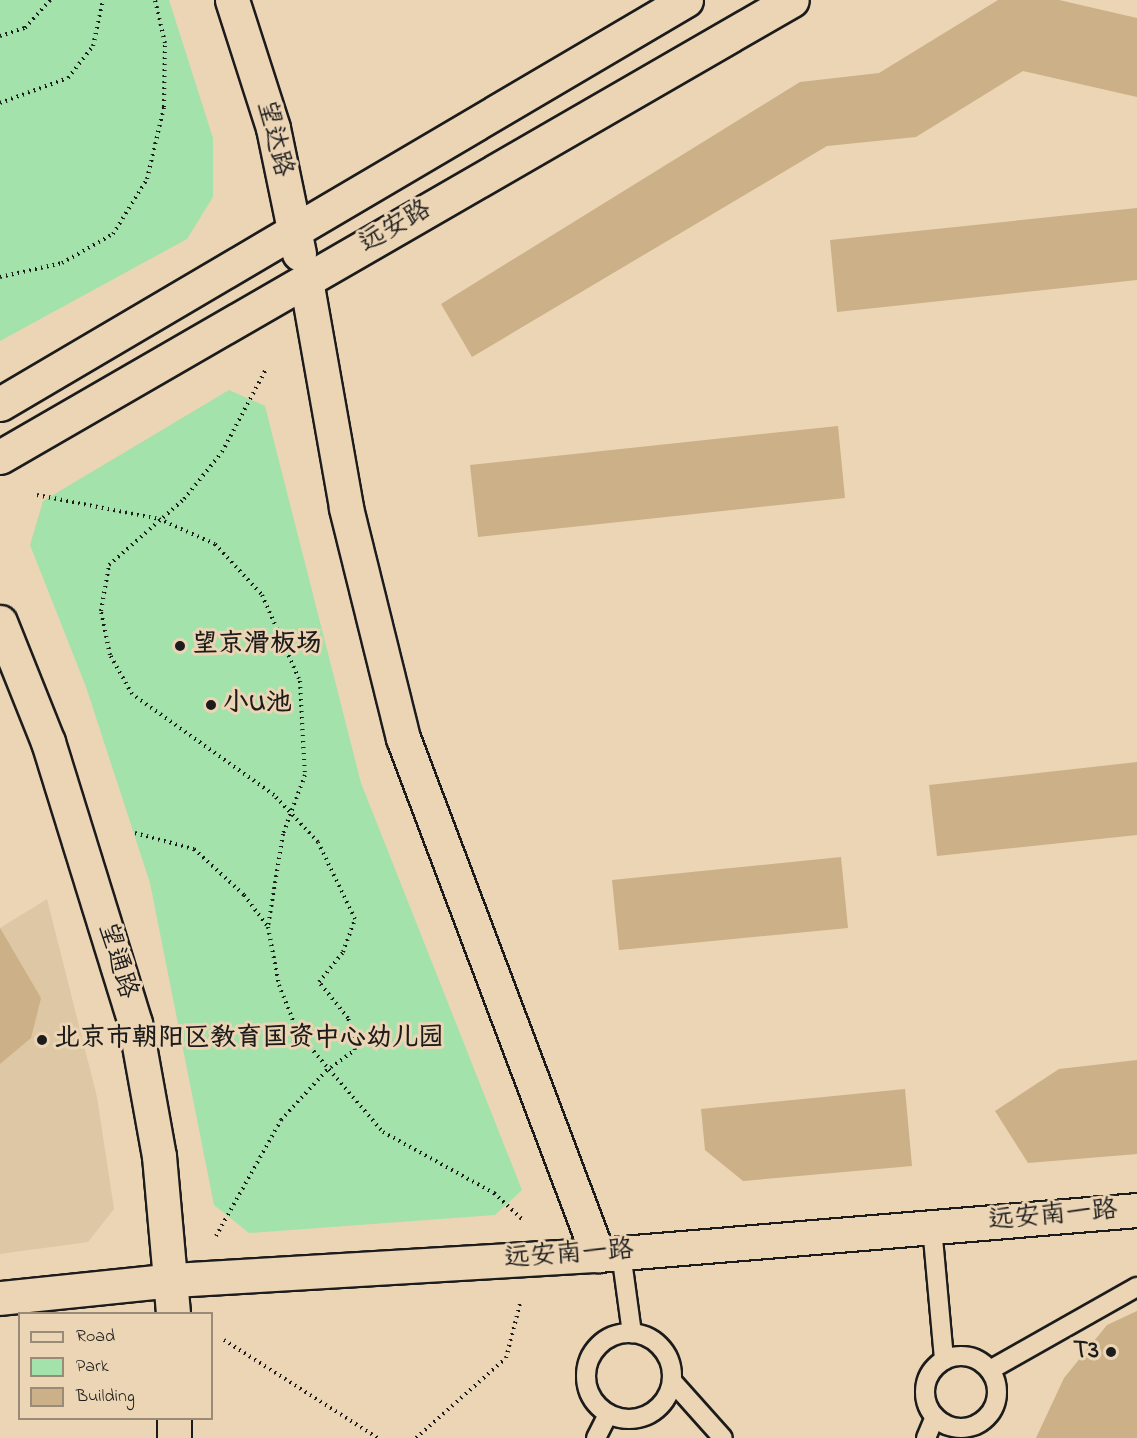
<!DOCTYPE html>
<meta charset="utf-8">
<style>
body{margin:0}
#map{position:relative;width:1137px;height:1438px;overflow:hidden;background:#ecd5b5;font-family:"Indie Flower","LXGW WenKai TC",sans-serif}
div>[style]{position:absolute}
.built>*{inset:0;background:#dec7a4}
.green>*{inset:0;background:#a3e2aa}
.building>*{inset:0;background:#ccb087}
.path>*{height:4px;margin-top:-2px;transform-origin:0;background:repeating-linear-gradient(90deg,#1c1c1c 0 1.5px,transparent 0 6px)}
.roads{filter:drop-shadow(2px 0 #1c1c1c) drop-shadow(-2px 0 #1c1c1c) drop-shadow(0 2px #1c1c1c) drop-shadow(0 -2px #1c1c1c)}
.service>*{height:18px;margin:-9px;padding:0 9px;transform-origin:9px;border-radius:9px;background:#ecd5b5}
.service>.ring{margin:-9px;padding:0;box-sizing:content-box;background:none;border:18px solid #ecd5b5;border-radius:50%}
.minor>*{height:33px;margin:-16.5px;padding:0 16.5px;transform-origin:16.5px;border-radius:16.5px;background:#ecd5b5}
.tertiary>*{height:33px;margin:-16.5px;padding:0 16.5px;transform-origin:16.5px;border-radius:16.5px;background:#ecd5b5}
.dots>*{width:16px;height:16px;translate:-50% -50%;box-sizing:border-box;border:3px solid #ecd5b5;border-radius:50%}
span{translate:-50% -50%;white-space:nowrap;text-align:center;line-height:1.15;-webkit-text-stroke:6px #ecd5b5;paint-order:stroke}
.street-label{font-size:26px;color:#1c1c1c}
.poi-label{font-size:26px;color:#1c1c1c;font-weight:700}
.left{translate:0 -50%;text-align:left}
.right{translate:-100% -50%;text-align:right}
.legend{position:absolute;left:18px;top:1312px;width:195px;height:108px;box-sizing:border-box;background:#ecd5b5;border:2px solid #998b78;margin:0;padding:8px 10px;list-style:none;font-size:18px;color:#1c1c1c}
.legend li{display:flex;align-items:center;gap:12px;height:30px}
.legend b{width:30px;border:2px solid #998b78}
</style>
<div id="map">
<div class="built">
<i style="clip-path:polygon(47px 899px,97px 1097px,114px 1209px,88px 1242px,0 1254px,0 928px)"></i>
</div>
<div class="green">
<i style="clip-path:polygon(0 0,169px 0,213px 138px,213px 197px,187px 239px,0 341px)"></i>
<i style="clip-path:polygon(229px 390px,265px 406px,361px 783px,522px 1190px,495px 1215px,249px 1233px,214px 1205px,150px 883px,86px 687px,30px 545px,43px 501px)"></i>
</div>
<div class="building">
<i style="clip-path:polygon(998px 0,1059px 0,1137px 18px,1137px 97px,1023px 71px,916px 137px,827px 146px,472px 357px,441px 304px,800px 82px,879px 73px)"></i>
<i style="clip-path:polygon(1137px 208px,1137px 280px,837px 312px,830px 240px)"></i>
<i style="clip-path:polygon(838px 426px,845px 498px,478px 537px,470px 465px)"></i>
<i style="clip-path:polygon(1137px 762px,1137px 835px,937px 856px,929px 785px)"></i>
<i style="clip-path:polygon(841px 857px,848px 928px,619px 950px,612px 880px)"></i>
<i style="clip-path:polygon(0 928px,41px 998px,31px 1038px,0 1064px)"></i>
<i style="clip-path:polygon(1137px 1060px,1137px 1154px,1028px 1163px,995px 1111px,1059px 1069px)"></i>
<i style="clip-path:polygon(905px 1089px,912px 1166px,743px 1181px,705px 1150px,701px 1109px)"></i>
<i style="clip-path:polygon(1137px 1311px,1137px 1438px,1036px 1438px,1064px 1378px,1107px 1325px)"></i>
</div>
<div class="path">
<i style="left:0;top:36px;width:26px;rotate:-18deg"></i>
<i style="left:25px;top:28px;width:38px;rotate:-48deg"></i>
<i style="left:0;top:103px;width:72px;rotate:-20.2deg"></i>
<i style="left:68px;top:78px;width:41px;rotate:-52deg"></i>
<i style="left:93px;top:46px;width:47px;rotate:-77.7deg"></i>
<i style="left:0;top:277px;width:64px;rotate:-12.7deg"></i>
<i style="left:62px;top:263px;width:59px;rotate:-29.6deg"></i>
<i style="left:113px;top:234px;width:65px;rotate:-58.3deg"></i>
<i style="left:147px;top:179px;width:74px;rotate:-76.7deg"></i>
<i style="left:164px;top:107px;width:64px;rotate:-89.1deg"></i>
<i style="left:165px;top:43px;width:44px;rotate:-103.1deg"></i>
<i style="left:37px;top:495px;width:124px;rotate:11.1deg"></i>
<i style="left:159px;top:519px;width:61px;rotate:24.1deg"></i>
<i style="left:215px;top:544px;width:69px;rotate:47.3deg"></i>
<i style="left:262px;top:595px;width:94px;rotate:66.2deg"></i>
<i style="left:300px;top:681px;width:94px;rotate:87deg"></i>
<i style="left:305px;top:775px;width:63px;rotate:110.4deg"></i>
<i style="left:283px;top:834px;width:94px;rotate:99.2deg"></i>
<i style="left:268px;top:927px;width:59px;rotate:79.3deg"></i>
<i style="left:279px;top:985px;width:52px;rotate:68.4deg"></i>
<i style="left:298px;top:1033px;width:130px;rotate:49.4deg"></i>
<i style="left:383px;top:1132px;width:127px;rotate:28.8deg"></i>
<i style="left:494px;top:1193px;width:41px;rotate:43deg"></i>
<i style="left:135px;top:833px;width:61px;rotate:15.2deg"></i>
<i style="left:194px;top:849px;width:68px;rotate:42.6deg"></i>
<i style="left:244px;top:895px;width:40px;rotate:53deg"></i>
<i style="left:216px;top:1236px;width:133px;rotate:-60.7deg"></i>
<i style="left:281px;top:1120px;width:67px;rotate:-47.4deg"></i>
<i style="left:326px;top:1071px;width:36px;rotate:-36deg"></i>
<i style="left:355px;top:1050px;width:33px;rotate:-102deg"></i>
<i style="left:348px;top:1018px;width:46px;rotate:-128.9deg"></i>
<i style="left:319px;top:982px;width:38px;rotate:-51deg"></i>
<i style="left:343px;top:952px;width:35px;rotate:-70deg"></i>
<i style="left:355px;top:919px;width:85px;rotate:-115.7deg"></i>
<i style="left:318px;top:842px;width:64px;rotate:-133.1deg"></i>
<i style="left:274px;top:795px;width:174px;rotate:-144.6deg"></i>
<i style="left:132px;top:694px;width:45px;rotate:-119.4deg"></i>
<i style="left:110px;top:655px;width:45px;rotate:-101.6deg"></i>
<i style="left:101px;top:611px;width:47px;rotate:-80.1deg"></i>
<i style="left:109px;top:565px;width:100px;rotate:-41.3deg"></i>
<i style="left:184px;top:499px;width:60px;rotate:-51deg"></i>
<i style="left:222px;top:452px;width:92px;rotate:-62deg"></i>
<i style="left:224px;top:1340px;width:183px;rotate:32.5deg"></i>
<i style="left:416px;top:1438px;width:120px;rotate:-41.6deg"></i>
<i style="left:506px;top:1358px;width:56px;rotate:-75.5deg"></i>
</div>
<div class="roads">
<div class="service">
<i style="left:932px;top:1227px;width:134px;rotate:84.8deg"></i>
<i style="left:621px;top:1253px;width:81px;rotate:82.2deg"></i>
<i class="ring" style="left:586px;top:1333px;width:68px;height:68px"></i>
<i class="ring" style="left:925px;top:1356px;width:54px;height:54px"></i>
<i style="left:990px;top:1370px;width:169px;rotate:-29.5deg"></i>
<i style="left:672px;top:1381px;width:76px;rotate:48.2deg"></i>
<i style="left:596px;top:1438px;width:27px;rotate:-63deg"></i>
<i style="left:926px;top:1438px;width:23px;rotate:-67deg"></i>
</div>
<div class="minor">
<i style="left:306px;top:280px;width:231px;rotate:80deg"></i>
<i style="left:346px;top:508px;width:237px;rotate:76.1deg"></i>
<i style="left:403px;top:738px;width:553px;rotate:69.33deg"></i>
<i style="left:0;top:622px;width:129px;rotate:68.2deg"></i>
<i style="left:48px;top:742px;width:294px;rotate:72.8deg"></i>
<i style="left:135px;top:1023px;width:135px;rotate:79.8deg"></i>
<i style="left:159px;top:1156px;width:159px;rotate:84.9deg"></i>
<i style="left:0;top:1298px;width:174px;rotate:-5.9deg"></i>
<i style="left:173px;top:1280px;width:426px;rotate:-3.4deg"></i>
<i style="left:598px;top:1255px;width:541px;rotate:-4.77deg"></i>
<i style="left:174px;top:1418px;width:20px;rotate:90deg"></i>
</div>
<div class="tertiary">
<i style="left:232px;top:0;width:134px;rotate:72.2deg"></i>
<i style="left:273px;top:128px;width:128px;rotate:78.3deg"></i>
<i style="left:0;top:404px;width:796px;rotate:-30.49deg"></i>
<i style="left:0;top:457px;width:914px;rotate:-29.99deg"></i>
</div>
</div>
<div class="dots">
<i style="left:180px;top:646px;background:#1c1c1c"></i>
<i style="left:211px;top:705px;background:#1c1c1c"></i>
<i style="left:42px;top:1040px;background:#1c1c1c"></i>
<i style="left:1111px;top:1352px;background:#1c1c1c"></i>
</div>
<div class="street-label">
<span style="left:273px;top:139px;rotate:76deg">望达路</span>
<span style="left:396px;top:228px;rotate:-30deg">远安路</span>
<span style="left:116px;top:961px;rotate:73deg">望通路</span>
<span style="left:1053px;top:1217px;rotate:-5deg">远安南一路</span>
<span style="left:569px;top:1256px;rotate:-4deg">远安南一路</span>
</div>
<div class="poi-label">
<span class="left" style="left:192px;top:646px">望京滑板场</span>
<span class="left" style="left:223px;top:705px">小U池</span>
<span class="left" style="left:54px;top:1040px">北京市朝阳区教育国资中心幼儿园</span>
<span class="right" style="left:1099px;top:1352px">T3</span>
</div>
<ul class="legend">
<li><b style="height:8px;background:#ecd5b5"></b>Road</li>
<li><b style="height:16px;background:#a3e2aa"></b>Park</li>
<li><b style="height:16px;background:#ccb087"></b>Building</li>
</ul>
</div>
